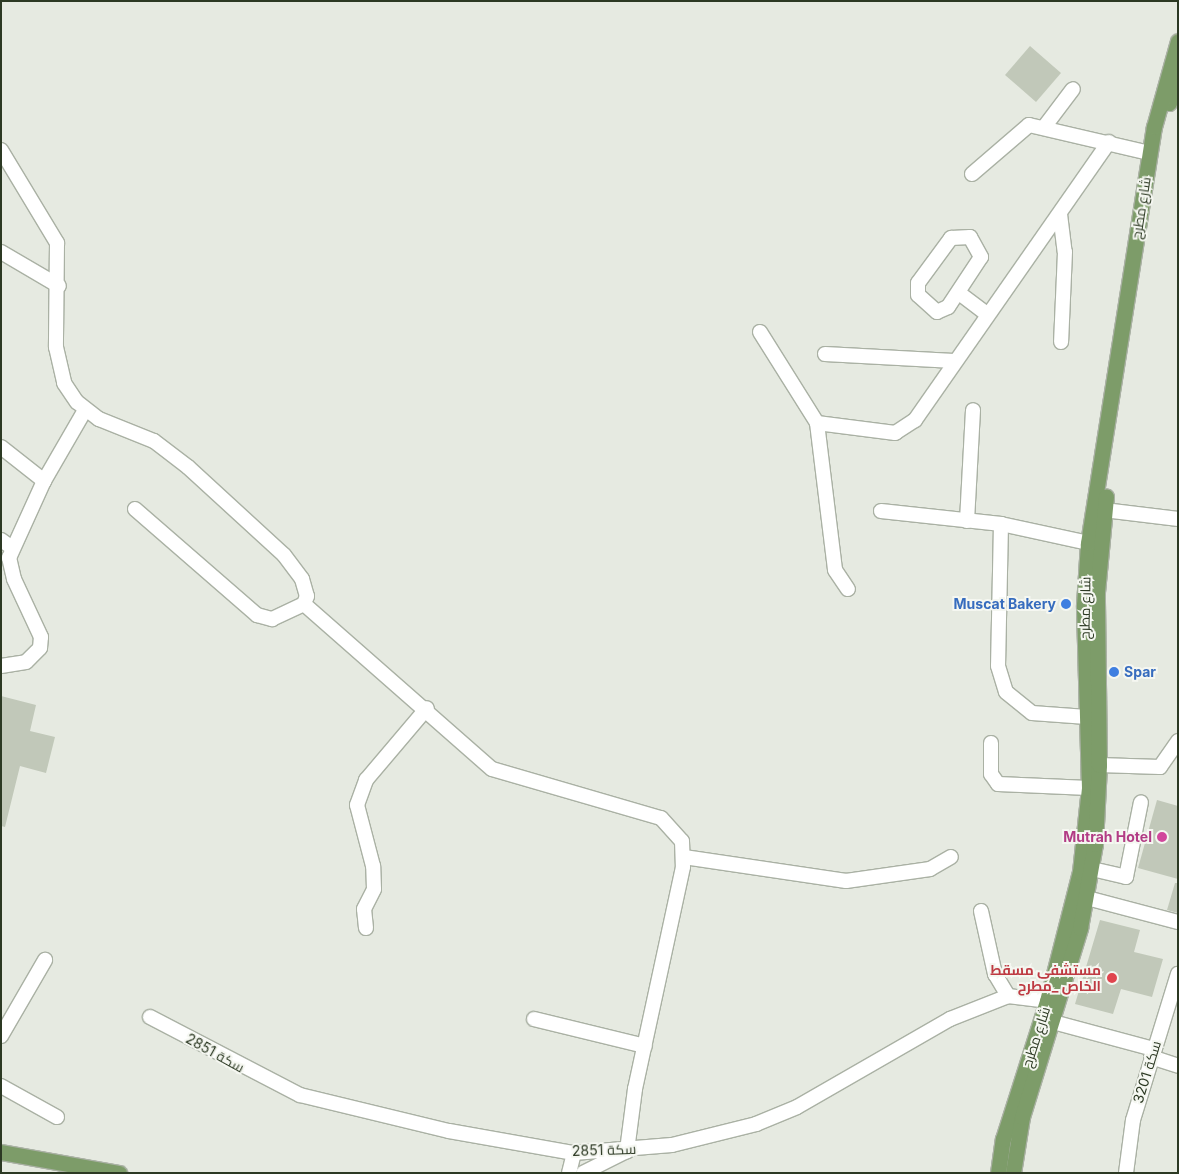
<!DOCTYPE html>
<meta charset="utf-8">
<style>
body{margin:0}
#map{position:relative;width:1179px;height:1174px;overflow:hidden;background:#e6eae1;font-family:Inter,Cairo,sans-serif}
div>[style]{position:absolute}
.building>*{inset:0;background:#c1c8b9}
.roads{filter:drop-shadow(1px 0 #aab1a4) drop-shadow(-1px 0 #aab1a4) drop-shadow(0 1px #aab1a4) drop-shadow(0 -1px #aab1a4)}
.minor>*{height:14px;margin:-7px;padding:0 7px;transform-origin:7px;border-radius:7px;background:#fff}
.major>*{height:15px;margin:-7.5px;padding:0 7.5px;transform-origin:7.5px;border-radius:7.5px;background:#7d9c69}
.dots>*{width:14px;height:14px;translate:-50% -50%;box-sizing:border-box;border:2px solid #f5f7f1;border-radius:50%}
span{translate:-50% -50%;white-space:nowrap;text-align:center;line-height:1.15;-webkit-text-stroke:4px #f5f7f1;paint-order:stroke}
.street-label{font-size:14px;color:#2c3923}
.shop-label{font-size:14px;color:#366cbe;font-weight:700}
.right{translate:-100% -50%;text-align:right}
.left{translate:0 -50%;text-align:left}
.hotel-label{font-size:14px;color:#b23c85;font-weight:700}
.health-label{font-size:14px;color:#be3a42;font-weight:700}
.frame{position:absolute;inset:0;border:2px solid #2c3923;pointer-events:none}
</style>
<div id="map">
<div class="building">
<i style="clip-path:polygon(1030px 46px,1061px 73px,1036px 102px,1005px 75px)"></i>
<i style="clip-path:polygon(1px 696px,36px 705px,30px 731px,55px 737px,46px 773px,20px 766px,5px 827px,1px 826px)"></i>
<i style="clip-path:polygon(1157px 800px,1178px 806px,1178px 879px,1138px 868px)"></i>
<i style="clip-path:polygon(1175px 883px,1178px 883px,1178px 913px,1167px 910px)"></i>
<i style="clip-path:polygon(1100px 920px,1140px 930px,1134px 952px,1163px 959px,1152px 997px,1121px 989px,1113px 1014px,1075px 1004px)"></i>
</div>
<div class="roads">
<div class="minor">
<i style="left:1045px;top:126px;width:46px;rotate:-52.9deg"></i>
<i style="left:1px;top:150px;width:109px;rotate:58.9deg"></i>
<i style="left:57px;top:243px;width:104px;rotate:90.6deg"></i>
<i style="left:56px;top:347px;width:37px;rotate:77deg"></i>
<i style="left:64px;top:383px;width:23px;rotate:56deg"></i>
<i style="left:77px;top:402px;width:28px;rotate:38deg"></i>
<i style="left:99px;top:419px;width:59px;rotate:21.8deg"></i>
<i style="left:154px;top:441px;width:43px;rotate:37.4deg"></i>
<i style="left:188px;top:467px;width:130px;rotate:42.5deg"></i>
<i style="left:284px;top:555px;width:30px;rotate:53deg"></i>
<i style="left:302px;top:579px;width:18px;rotate:74deg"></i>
<i style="left:307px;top:596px;width:9px;rotate:111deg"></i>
<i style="left:304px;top:604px;width:250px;rotate:41.3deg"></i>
<i style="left:492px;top:769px;width:176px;rotate:16.2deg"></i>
<i style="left:661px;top:818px;width:31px;rotate:48deg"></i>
<i style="left:682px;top:841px;width:26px;rotate:88deg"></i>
<i style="left:683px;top:867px;width:227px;rotate:102.2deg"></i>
<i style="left:635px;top:1089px;width:63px;rotate:97.4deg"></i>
<i style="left:627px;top:1151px;width:49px;rotate:153.4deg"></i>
<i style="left:972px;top:174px;width:75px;rotate:-40.7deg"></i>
<i style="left:1029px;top:125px;width:123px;rotate:13.1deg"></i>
<i style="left:1060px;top:214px;width:38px;rotate:83deg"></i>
<i style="left:1065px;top:252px;width:90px;rotate:92.5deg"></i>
<i style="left:970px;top:237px;width:23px;rotate:61deg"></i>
<i style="left:981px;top:257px;width:60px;rotate:123.4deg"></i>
<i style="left:948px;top:307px;width:12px;rotate:156deg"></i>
<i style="left:937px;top:312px;width:25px;rotate:-138deg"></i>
<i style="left:918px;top:295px;width:12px;rotate:-90deg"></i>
<i style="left:918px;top:283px;width:56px;rotate:-53.7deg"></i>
<i style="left:951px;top:238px;width:19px;rotate:-3deg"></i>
<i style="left:1px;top:252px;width:67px;rotate:30.4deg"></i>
<i style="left:959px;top:293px;width:35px;rotate:37deg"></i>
<i style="left:760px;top:332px;width:107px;rotate:57.9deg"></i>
<i style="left:817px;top:423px;width:148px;rotate:83deg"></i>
<i style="left:835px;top:570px;width:23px;rotate:56deg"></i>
<i style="left:825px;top:354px;width:129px;rotate:3.1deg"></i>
<i style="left:817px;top:423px;width:79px;rotate:7.3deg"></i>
<i style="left:895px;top:433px;width:24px;rotate:-33deg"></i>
<i style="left:915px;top:420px;width:339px;rotate:-55.1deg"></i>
<i style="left:1px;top:447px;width:55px;rotate:38.3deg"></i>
<i style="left:135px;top:509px;width:162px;rotate:41deg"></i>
<i style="left:257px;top:615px;width:16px;rotate:15deg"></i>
<i style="left:272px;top:619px;width:35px;rotate:-25deg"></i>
<i style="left:1104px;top:510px;width:75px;rotate:6.9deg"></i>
<i style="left:881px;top:511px;width:121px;rotate:6.2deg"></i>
<i style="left:1001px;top:524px;width:89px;rotate:12.3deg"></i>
<i style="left:967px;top:521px;width:111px;rotate:-86.9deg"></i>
<i style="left:1001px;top:524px;width:142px;rotate:91.2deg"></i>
<i style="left:998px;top:666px;width:27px;rotate:73deg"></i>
<i style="left:1006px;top:692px;width:33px;rotate:39deg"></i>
<i style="left:1032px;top:713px;width:55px;rotate:4.2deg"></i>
<i style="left:1px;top:540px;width:12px;rotate:35deg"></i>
<i style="left:1px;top:666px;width:25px;rotate:-9deg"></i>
<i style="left:26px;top:662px;width:20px;rotate:-45deg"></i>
<i style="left:40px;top:648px;width:11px;rotate:-85deg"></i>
<i style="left:41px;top:637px;width:64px;rotate:-115deg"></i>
<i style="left:14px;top:579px;width:22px;rotate:-103deg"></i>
<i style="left:9px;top:558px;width:85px;rotate:-65.6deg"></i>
<i style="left:44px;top:481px;width:82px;rotate:-60deg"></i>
<i style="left:991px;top:743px;width:31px;rotate:90deg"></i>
<i style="left:991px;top:774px;width:12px;rotate:55deg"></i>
<i style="left:998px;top:784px;width:91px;rotate:2.5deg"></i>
<i style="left:1099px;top:765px;width:61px;rotate:1.9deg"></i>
<i style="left:1160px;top:767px;width:32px;rotate:-55deg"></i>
<i style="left:684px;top:857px;width:164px;rotate:8.4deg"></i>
<i style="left:846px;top:881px;width:85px;rotate:-8.1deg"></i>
<i style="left:930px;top:869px;width:24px;rotate:-30deg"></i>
<i style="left:1092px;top:869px;width:35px;rotate:13deg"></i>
<i style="left:1126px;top:877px;width:76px;rotate:-78.7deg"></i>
<i style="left:1087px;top:898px;width:94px;rotate:14.8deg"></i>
<i style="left:981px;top:911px;width:65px;rotate:77.5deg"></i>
<i style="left:995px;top:974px;width:26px;rotate:59deg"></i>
<i style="left:366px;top:928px;width:19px;rotate:-96deg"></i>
<i style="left:364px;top:909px;width:22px;rotate:-63deg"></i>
<i style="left:374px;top:889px;width:23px;rotate:-92deg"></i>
<i style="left:373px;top:866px;width:63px;rotate:-104.7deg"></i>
<i style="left:357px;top:805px;width:27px;rotate:-70deg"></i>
<i style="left:366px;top:780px;width:94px;rotate:-49.7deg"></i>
<i style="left:150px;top:1017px;width:169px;rotate:27.5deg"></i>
<i style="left:300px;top:1095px;width:153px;rotate:13.6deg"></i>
<i style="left:449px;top:1131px;width:127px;rotate:10deg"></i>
<i style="left:574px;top:1153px;width:98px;rotate:-4.7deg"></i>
<i style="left:672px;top:1145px;width:87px;rotate:-14deg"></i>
<i style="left:756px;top:1124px;width:44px;rotate:-22.5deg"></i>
<i style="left:797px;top:1107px;width:177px;rotate:-29.9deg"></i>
<i style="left:950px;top:1019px;width:62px;rotate:-21.6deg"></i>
<i style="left:1008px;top:996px;width:39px;rotate:7deg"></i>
<i style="left:534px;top:1019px;width:114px;rotate:13.7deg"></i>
<i style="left:1053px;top:1022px;width:105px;rotate:15deg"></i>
<i style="left:1px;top:1036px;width:88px;rotate:-59.9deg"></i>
<i style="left:1151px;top:1057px;width:28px;rotate:18deg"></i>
<i style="left:1px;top:1086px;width:64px;rotate:29deg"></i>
<i style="left:569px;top:1173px;width:21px;rotate:-76deg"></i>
<i style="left:1126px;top:1173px;width:53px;rotate:-82.5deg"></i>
<i style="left:1133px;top:1120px;width:153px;rotate:-72.9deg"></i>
</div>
<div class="major">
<i style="left:1169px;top:103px;width:28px;rotate:-72deg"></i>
<i style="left:1px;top:1152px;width:120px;rotate:10.1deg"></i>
<i style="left:998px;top:1173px;width:34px;rotate:-82deg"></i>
<i style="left:1003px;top:1139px;width:145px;rotate:-72.3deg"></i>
<i style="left:1047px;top:1001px;width:133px;rotate:-75.7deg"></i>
<i style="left:1080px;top:872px;width:84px;rotate:-83.9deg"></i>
<i style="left:1089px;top:788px;width:183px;rotate:-91.6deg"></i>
<i style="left:1084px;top:605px;width:62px;rotate:-86.3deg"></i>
<i style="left:1088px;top:543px;width:421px;rotate:-81deg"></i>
<i style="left:1154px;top:127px;width:89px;rotate:-74.4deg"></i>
<i style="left:1013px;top:1173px;width:57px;rotate:-80.9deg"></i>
<i style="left:1022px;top:1117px;width:198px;rotate:-72.9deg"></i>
<i style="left:1080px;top:928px;width:85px;rotate:-79.9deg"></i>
<i style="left:1095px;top:844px;width:79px;rotate:-87.1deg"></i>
<i style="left:1099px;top:765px;width:173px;rotate:-90.7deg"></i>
<i style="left:1097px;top:592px;width:96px;rotate:-84.6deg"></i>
</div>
</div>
<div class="dots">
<i style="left:1066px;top:604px;background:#3f7fe0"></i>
<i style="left:1114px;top:672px;background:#3f7fe0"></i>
<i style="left:1162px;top:837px;background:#d1479c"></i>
<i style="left:1112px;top:978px;background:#e0444e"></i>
</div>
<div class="street-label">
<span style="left:1141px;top:208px;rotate:-81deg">شارع مطرح</span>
<span style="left:1085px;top:608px;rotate:-89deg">شارع مطرح</span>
<span style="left:1036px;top:1037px;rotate:-72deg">شارع مطرح</span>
<span style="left:215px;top:1053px;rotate:29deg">سكة 2851</span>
<span style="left:1147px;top:1072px;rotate:-73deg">سكة 3201</span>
<span style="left:604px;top:1150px;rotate:-2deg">سكة 2851</span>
</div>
<div class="shop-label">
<span class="right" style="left:1056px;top:604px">Muscat Bakery</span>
<span class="left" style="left:1124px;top:672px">Spar</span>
</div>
<div class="hotel-label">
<span class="right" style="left:1152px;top:837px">Mutrah Hotel</span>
</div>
<div class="health-label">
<span class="right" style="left:1101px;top:978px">مستشفى مسقط<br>الخاص _مطرح</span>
</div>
<div class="frame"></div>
</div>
